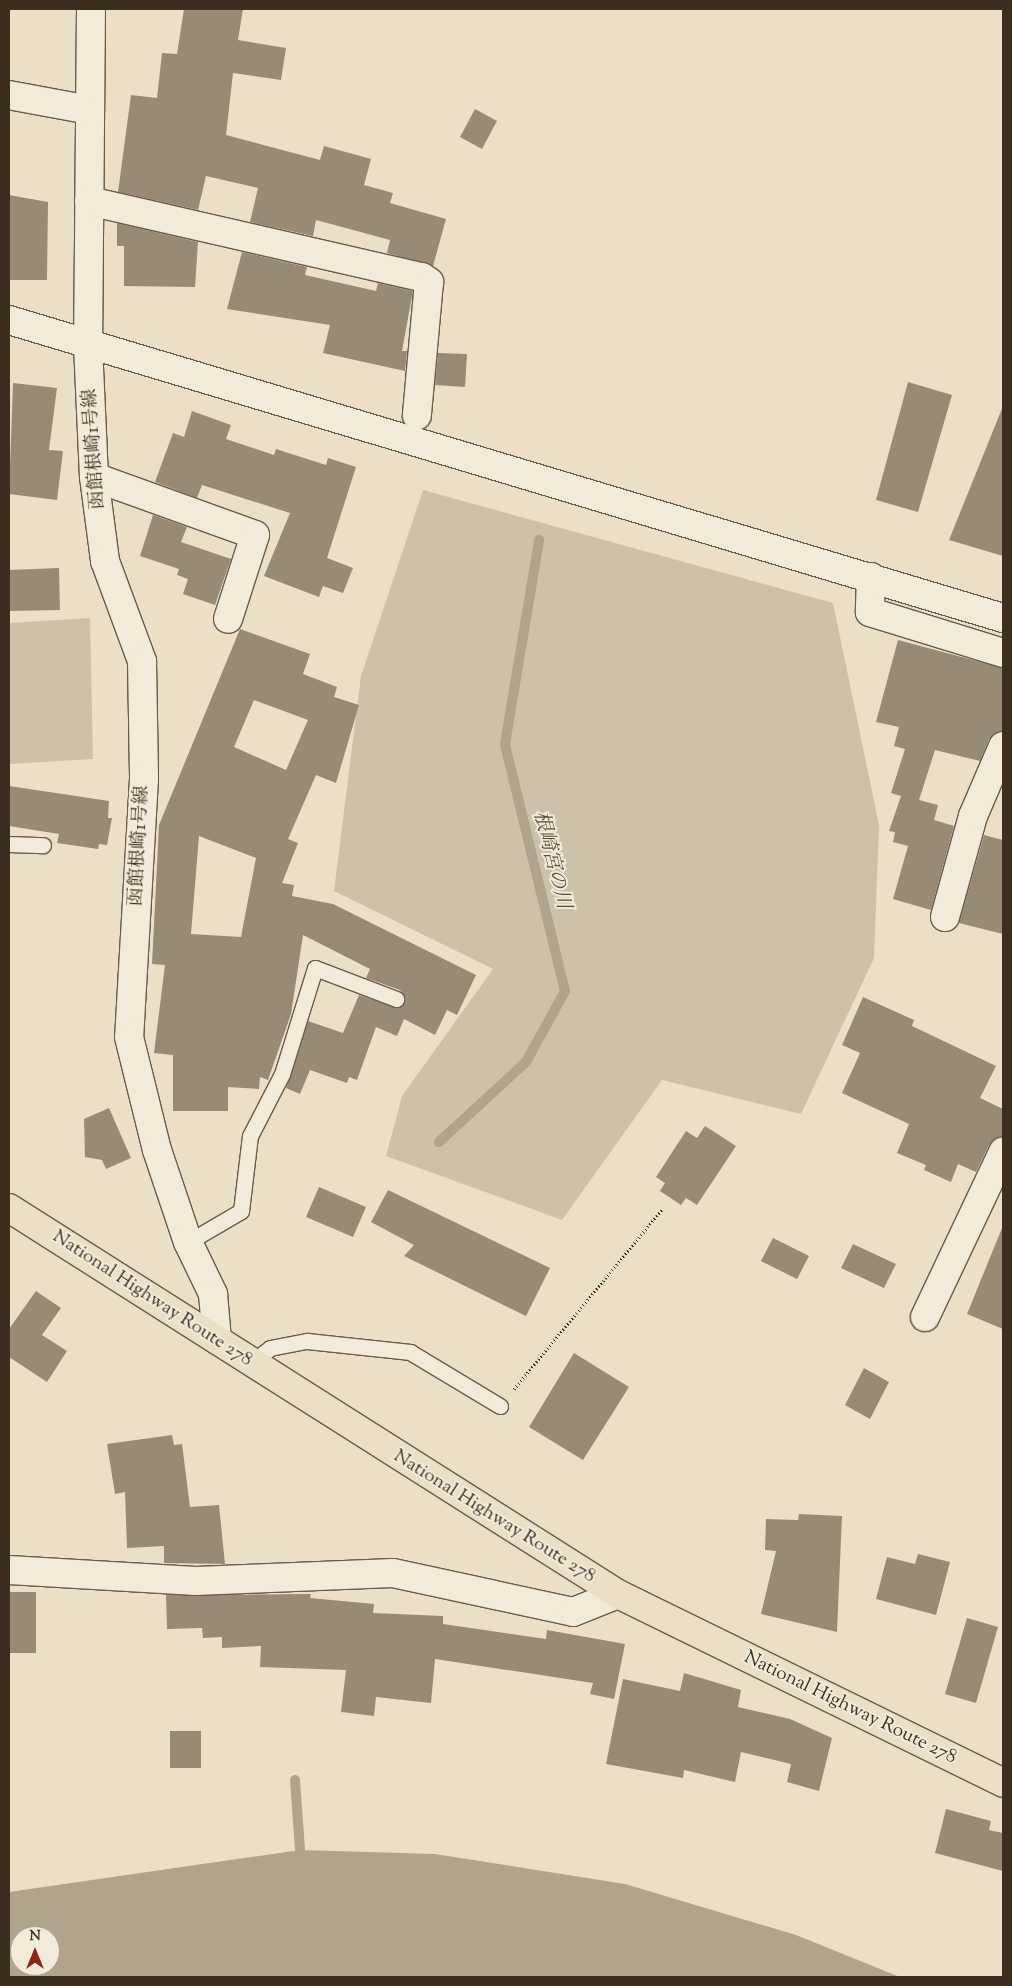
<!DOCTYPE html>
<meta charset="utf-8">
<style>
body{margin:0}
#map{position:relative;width:1012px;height:1986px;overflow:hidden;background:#ebe0c5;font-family:"Sorts Mill Goudy","Noto Serif JP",serif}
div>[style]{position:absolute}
.green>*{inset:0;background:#cdc2a9}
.water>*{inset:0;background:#b0a48d}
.stream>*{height:10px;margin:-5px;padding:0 5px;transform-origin:5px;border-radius:5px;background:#b0a48d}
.building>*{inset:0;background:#978b76}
.path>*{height:3px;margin-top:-1.5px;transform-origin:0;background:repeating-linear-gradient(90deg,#3d2f20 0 1px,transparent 0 3.5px)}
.roads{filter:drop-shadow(1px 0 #685b49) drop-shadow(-1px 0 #685b49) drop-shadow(0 1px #685b49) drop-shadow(0 -1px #685b49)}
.service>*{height:15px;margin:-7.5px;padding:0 7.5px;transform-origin:7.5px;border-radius:7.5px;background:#f2ebd9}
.minor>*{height:28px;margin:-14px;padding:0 14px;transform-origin:14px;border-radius:14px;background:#f2ebd9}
.tertiary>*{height:28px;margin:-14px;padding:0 14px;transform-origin:14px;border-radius:14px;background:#f2ebd9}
.trunk>*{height:28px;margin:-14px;padding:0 14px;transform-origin:14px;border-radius:14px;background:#ebe0c5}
span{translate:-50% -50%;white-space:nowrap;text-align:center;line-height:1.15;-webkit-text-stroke:4px #f2ebd9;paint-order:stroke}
.street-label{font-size:19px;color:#3d2f20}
.water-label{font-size:20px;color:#5a4c3b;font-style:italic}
.frame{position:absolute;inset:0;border:10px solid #3d2f20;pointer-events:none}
.north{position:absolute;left:10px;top:1926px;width:50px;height:50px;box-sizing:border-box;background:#f2ebd9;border:1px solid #aaa08f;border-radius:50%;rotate:0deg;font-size:14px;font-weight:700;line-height:20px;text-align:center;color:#3d2f20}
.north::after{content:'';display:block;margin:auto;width:18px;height:22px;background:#8f2418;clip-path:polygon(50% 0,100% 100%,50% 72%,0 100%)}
</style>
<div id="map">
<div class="green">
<i style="clip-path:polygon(423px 490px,833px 603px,879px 825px,874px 958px,801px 1114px,662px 1080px,562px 1220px,386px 1156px,402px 1096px,493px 969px,334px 891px,361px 676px)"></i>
<i style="clip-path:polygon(90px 618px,93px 759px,9px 764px,9px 623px)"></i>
</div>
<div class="water">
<i style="clip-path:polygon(evenodd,300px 1850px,435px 1854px,625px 1884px,796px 1935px,900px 1977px,9px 1977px,9px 1892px,300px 1850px,20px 1936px,50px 1936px,50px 1966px,20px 1966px,20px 1936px)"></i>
</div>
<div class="stream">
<i style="left:439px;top:1142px;width:118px;rotate:-42.6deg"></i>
<i style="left:526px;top:1062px;width:81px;rotate:-61.2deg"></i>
<i style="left:565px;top:991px;width:254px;rotate:-103.7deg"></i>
<i style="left:505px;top:744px;width:207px;rotate:-80.5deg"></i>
<i style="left:295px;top:1780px;width:70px;rotate:85.9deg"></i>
</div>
<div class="building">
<i style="clip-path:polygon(184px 9px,243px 9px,238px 40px,286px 48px,281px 80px,233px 73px,226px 135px,320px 160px,324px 146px,371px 159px,364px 185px,393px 193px,390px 203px,446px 219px,433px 266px,387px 253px,390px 240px,316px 220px,313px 236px,250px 222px,258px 188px,206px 176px,198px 210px,118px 192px,131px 95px,157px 98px,162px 53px,177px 54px)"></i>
<i style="clip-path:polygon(475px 109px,497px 121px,482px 149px,460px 137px)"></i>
<i style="clip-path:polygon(9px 195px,48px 202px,47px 280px,9px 280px)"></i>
<i style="clip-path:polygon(117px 223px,198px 242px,195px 287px,124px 286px,124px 246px,117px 246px)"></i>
<i style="clip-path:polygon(242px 252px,307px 267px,305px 275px,376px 291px,378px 283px,413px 291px,402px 351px,407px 351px,405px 371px,323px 353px,330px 325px,227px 309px)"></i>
<i style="clip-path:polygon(438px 353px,467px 354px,465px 387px,435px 385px)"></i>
<i style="clip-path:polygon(908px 382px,952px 395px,918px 512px,876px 500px)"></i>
<i style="clip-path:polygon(13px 383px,57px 388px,49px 450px,63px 451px,57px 500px,9px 494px)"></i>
<i style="clip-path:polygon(1003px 406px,1003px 556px,949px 540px)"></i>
<i style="clip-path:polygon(192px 411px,231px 425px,226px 439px,274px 455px,276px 449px,326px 465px,328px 458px,356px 467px,327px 558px,353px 568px,343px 593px,323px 586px,319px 597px,264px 576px,290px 513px,202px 485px,197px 498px,155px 482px,173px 433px,184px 437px)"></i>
<i style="clip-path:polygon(153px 515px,187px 527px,181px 542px,231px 559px,215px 605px,183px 594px,188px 579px,177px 575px,179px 569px,140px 556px)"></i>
<i style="clip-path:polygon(59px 568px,60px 610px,9px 611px,9px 570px)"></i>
<i style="clip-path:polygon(evenodd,240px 629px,310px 654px,303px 674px,337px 687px,334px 697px,359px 705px,336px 783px,316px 775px,288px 839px,298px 843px,282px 883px,294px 885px,292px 896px,333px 904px,476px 975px,457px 1015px,447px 1010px,435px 1035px,404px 1019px,397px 1036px,376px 1027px,357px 1080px,349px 1077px,347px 1083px,310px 1070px,300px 1094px,286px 1088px,308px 1021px,343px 1033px,359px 995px,397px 1008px,405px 998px,400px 990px,366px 978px,370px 969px,303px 935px,291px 1014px,268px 1080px,260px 1077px,259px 1089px,228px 1087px,228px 1111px,173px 1111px,173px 1055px,154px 1053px,165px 965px,152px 964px,159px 825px,240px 629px,254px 700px,308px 720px,286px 770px,234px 747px,254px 700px,240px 629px,199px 836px,256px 858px,241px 937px,191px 934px,199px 836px)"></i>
<i style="clip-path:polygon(898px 640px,1003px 668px,1003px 731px,989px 739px,980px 761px,935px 750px,919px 800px,938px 805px,934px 820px,954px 826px,931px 910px,893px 899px,908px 846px,893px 842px,895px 832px,889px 831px,901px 796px,891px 793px,905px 749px,894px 746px,899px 727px,876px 722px)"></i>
<i style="clip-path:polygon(9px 786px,109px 801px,108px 818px,112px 818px,107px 845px,99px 844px,98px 849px,57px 843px,59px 834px,9px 826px)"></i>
<i style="clip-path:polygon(984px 835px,1003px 840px,1003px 934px,959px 923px)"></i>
<i style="clip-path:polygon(863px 997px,914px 1020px,912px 1026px,996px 1066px,980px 1098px,1003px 1109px,1003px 1137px,989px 1145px,976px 1172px,958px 1164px,951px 1182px,924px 1170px,926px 1165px,897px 1153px,909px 1124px,842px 1093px,860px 1053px,842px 1045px)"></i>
<i style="clip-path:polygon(109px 1108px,131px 1158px,106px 1169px,102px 1160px,85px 1157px,84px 1119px)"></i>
<i style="clip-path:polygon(705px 1126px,736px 1146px,697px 1205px,686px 1198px,681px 1205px,660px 1191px,665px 1183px,656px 1177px,686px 1131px,697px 1138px)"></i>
<i style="clip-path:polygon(319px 1187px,366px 1207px,353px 1237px,306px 1217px)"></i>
<i style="clip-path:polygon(388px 1190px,550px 1268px,526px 1316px,404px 1256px,414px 1245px,371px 1222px)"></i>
<i style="clip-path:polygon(1002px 1228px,1003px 1229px,1003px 1329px,967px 1314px)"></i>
<i style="clip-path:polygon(773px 1238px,809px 1256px,797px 1279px,761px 1261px)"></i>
<i style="clip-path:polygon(853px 1244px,896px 1264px,884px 1288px,841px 1268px)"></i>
<i style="clip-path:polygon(36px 1291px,61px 1308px,42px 1335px,67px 1351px,47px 1382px,9px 1357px,9px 1329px)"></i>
<i style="clip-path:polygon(574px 1353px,629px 1387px,583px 1460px,529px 1427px)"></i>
<i style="clip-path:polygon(864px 1368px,889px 1382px,870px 1419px,845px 1405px)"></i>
<i style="clip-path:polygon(172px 1435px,174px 1445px,182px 1444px,190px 1507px,219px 1505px,225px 1564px,164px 1563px,164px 1546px,127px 1548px,125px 1492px,115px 1494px,107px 1444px)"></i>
<i style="clip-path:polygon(799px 1514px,842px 1516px,837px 1632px,761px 1614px,776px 1551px,765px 1550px,766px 1519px,798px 1520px)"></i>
<i style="clip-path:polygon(918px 1554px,950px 1562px,936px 1615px,876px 1599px,887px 1557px,915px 1564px)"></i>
<i style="clip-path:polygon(9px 1592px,36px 1592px,36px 1653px,9px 1653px)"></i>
<i style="clip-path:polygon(311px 1594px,310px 1598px,374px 1604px,373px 1613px,443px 1616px,443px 1624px,546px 1639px,547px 1630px,625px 1644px,614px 1699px,590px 1694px,593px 1683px,435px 1659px,431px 1703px,376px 1697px,374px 1716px,341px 1712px,346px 1670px,260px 1667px,261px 1646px,222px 1648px,222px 1637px,203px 1638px,202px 1628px,167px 1629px,166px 1595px)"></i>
<i style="clip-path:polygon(967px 1618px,998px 1627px,976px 1703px,945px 1694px)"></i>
<i style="clip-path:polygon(684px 1673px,741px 1690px,738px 1707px,790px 1719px,832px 1738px,819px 1791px,787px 1782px,791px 1764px,741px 1752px,735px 1782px,684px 1770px,683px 1778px,606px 1764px,623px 1679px,680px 1691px)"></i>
<i style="clip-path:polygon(170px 1731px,201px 1731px,201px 1768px,170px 1768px)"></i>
<i style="clip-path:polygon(946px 1809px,991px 1821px,989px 1830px,1003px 1833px,1003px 1871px,935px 1853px)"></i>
</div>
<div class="path">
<i style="left:514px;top:1389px;width:234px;rotate:-50.5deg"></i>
</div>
<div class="roads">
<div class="service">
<i style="left:9px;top:844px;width:34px;rotate:2deg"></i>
<i style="left:188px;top:1242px;width:61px;rotate:-30.3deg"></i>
<i style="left:241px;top:1211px;width:76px;rotate:-83.2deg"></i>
<i style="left:250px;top:1136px;width:70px;rotate:-62.7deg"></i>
<i style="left:282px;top:1074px;width:111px;rotate:-72.7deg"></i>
<i style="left:315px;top:968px;width:87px;rotate:20.9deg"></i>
<i style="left:251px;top:1363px;width:24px;rotate:-38deg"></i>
<i style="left:270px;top:1348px;width:38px;rotate:-11deg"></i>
<i style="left:307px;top:1341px;width:104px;rotate:6.1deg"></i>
<i style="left:410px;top:1352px;width:105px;rotate:31deg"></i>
</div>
<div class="minor">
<i style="left:91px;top:9px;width:336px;rotate:90.5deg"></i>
<i style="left:88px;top:345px;width:132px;rotate:87.4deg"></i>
<i style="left:94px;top:477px;width:85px;rotate:82.5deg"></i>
<i style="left:105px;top:561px;width:107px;rotate:69.7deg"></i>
<i style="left:142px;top:661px;width:118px;rotate:89deg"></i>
<i style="left:144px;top:779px;width:258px;rotate:93.3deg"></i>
<i style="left:129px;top:1037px;width:116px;rotate:76.1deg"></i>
<i style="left:157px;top:1150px;width:97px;rotate:71.4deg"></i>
<i style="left:188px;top:1242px;width:58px;rotate:64.3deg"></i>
<i style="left:213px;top:1294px;width:46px;rotate:85deg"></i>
<i style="left:9px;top:95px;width:82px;rotate:10.5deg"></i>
<i style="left:89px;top:201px;width:342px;rotate:12.9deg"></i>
<i style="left:422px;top:277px;width:9px;rotate:36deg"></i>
<i style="left:429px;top:282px;width:134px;rotate:95.2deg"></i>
<i style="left:94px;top:477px;width:171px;rotate:19.8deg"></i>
<i style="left:255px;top:535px;width:88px;rotate:107.8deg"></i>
<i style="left:871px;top:577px;width:35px;rotate:92deg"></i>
<i style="left:870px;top:612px;width:139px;rotate:17.1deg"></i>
<i style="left:945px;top:917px;width:105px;rotate:-74.5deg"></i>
<i style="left:973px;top:816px;width:76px;rotate:-66.8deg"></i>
<i style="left:925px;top:1317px;width:183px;rotate:-64.7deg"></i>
<i style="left:9px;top:1570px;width:187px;rotate:3.4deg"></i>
<i style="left:196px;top:1581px;width:197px;rotate:-2.3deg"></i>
<i style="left:393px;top:1573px;width:184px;rotate:12.2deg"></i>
<i style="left:573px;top:1612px;width:48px;rotate:-21.8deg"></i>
</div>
<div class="tertiary">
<i style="left:9px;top:320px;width:1038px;rotate:16.69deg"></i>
</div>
<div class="trunk">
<i style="left:9px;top:1208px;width:721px;rotate:32.37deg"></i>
<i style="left:618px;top:1594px;width:429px;rotate:26.1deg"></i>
</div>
</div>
<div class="street-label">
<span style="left:95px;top:449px;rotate:-94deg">函館根崎1号線</span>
<span style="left:140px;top:846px;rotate:-87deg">函館根崎1号線</span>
<span style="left:152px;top:1299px;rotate:33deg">National Highway Route 278</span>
<span style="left:494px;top:1517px;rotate:32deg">National Highway Route 278</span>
<span style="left:850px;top:1708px;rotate:26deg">National Highway Route 278</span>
</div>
<div class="water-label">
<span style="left:551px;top:860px;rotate:76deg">根崎宮の川</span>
</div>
<div class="frame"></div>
<div class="north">N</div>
</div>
